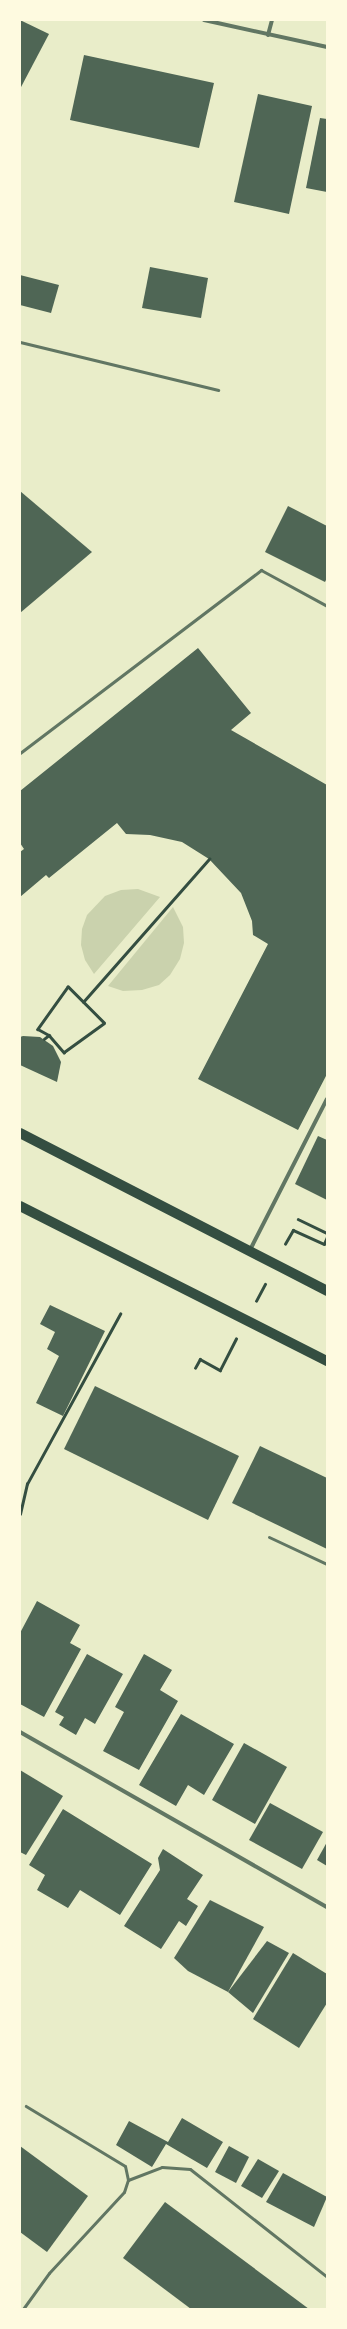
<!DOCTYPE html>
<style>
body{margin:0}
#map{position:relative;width:347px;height:2329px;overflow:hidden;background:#e9edc9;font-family:Lato,sans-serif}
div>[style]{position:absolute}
.green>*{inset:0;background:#cad2ad}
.building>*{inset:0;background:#4f6655}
.path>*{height:2.5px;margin:-1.25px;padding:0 1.25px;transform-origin:1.25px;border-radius:1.25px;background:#344e41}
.service>*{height:3px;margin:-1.5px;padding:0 1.5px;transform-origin:1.5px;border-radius:1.5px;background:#617663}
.minor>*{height:4px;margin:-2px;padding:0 2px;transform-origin:2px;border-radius:2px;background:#617663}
.primary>*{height:10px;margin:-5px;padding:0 5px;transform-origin:5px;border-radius:5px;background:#344e41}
span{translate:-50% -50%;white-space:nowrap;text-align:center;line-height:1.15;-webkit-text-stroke:4px #fefae0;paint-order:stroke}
.frame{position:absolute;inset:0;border:21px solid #fefae0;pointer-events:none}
</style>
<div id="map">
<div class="green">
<i style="clip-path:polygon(138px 889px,160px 897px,94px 974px,85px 960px,81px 945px,82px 929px,87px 915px,105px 896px,121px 890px)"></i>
<i style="clip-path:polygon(173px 907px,183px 927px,184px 943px,180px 959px,170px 975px,159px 985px,142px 990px,123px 991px,108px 986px)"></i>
</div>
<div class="building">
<i style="clip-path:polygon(20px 20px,49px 34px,20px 89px)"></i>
<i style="clip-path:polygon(84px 55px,214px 83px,199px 148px,70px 120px)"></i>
<i style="clip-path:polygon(258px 94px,312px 106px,289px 214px,234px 202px)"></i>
<i style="clip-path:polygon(320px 118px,327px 119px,327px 192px,306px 188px)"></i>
<i style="clip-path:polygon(150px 267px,208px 278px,201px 318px,142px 308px)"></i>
<i style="clip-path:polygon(20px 275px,59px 285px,51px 313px,20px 305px)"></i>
<i style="clip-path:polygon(20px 491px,92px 552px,20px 613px)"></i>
<i style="clip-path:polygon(288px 506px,327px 526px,327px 578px,325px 582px,265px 552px)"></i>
<i style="clip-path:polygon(198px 648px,251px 713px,231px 730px,327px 785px,327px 1074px,298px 1130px,198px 1079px,268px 944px,253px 935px,252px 921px,241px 893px,209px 859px,182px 842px,150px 835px,126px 834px,117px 823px,49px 878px,46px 875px,20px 897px,20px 852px,24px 849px,20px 843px,20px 791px)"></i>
<i style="clip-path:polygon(23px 1036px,40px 1037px,53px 1046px,61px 1062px,57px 1082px,20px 1065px,20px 1037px)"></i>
<i style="clip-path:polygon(318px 1136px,327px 1140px,327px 1200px,295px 1184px)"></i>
<i style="clip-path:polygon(50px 1305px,105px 1331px,63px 1416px,36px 1403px,59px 1356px,47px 1349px,55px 1332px,40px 1324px)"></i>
<i style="clip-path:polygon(95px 1386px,239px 1456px,208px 1520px,64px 1449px)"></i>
<i style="clip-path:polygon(260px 1446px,327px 1478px,327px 1549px,232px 1503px)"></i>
<i style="clip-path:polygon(37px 1601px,80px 1625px,70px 1643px,81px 1649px,44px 1717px,20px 1704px,20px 1633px)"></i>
<i style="clip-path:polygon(87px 1654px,123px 1674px,95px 1724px,85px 1718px,76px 1735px,59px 1725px,64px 1717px,55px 1712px)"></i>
<i style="clip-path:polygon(144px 1654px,172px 1670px,160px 1690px,178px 1701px,139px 1770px,103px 1751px,124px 1712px,115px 1707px)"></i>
<i style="clip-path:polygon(181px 1714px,234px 1744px,204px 1795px,188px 1785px,176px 1806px,139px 1785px)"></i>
<i style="clip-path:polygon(244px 1743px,287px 1767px,255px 1824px,212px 1800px)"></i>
<i style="clip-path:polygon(20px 1770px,63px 1796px,26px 1855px,20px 1852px)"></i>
<i style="clip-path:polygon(270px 1803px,323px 1832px,302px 1869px,249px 1840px)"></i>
<i style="clip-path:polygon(63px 1809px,152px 1864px,120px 1915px,80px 1890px,68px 1908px,37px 1890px,45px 1875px,29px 1865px)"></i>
<i style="clip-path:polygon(327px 1842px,327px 1866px,317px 1860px)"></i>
<i style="clip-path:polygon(163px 1849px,203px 1875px,187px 1899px,198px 1906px,186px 1926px,179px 1921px,161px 1949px,124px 1926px,160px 1870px,158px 1858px)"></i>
<i style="clip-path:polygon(210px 1900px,264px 1927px,228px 1992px,188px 1971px,174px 1958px)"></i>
<i style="clip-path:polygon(267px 1941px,289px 1953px,253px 2013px,228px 1992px)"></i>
<i style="clip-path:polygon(293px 1953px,327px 1974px,327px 2003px,299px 2048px,253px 2019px)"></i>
<i style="clip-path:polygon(182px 2118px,223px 2142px,207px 2168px,166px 2144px,152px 2167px,116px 2145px,129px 2121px,168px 2142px)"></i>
<i style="clip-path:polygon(20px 2146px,88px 2196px,47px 2252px,20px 2232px)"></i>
<i style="clip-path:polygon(229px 2146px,249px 2157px,236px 2183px,215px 2172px)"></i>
<i style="clip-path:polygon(258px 2159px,279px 2171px,262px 2198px,241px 2186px)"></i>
<i style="clip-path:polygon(283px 2173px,327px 2197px,314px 2227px,266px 2202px)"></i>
<i style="clip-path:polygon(165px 2202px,309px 2309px,191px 2309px,123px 2258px)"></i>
</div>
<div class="path">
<i style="left:83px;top:1002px;width:191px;rotate:-48.6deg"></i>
<i style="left:44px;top:1039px;width:6px;rotate:-39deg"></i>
<i style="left:49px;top:1035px;width:23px;rotate:49deg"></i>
<i style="left:64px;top:1052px;width:49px;rotate:-35.9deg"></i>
<i style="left:104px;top:1023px;width:51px;rotate:-135deg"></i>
<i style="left:68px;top:987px;width:52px;rotate:125.5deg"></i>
<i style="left:38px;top:1029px;width:13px;rotate:29deg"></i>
<i style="left:298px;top:1219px;width:32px;rotate:26deg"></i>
<i style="left:285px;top:1244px;width:16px;rotate:-60deg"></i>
<i style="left:293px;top:1230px;width:34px;rotate:24deg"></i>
<i style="left:324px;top:1244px;width:8px;rotate:-67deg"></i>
<i style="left:256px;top:1301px;width:19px;rotate:-62deg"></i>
<i style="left:195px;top:1368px;width:10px;rotate:-61deg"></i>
<i style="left:200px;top:1359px;width:23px;rotate:29deg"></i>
<i style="left:220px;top:1370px;width:35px;rotate:-63deg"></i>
<i style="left:20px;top:1514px;width:31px;rotate:-77deg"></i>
<i style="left:27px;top:1484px;width:194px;rotate:-61.3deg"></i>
</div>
<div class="service">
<i style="left:20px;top:342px;width:204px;rotate:13.6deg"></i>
<i style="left:20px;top:753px;width:303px;rotate:-37.2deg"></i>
<i style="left:261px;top:570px;width:75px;rotate:28.6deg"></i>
<i style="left:269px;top:1537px;width:64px;rotate:25deg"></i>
<i style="left:128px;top:2180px;width:36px;rotate:-21deg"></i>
<i style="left:162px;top:2167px;width:28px;rotate:4deg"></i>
<i style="left:190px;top:2169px;width:174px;rotate:38.2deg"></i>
<i style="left:23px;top:2309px;width:44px;rotate:-54.2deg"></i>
<i style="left:49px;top:2273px;width:110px;rotate:-47.2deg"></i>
<i style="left:124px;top:2192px;width:13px;rotate:-72deg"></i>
<i style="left:128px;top:2180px;width:14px;rotate:-102deg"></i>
<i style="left:125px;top:2166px;width:116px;rotate:-148.8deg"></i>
</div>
<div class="minor">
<i style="left:204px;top:20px;width:126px;rotate:12.4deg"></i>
<i style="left:268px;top:35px;width:16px;rotate:-75deg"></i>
<i style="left:250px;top:1250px;width:169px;rotate:-63deg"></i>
<i style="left:20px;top:1732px;width:353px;rotate:29.7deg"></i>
</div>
<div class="primary">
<i style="left:20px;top:1133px;width:345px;rotate:27.2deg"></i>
<i style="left:20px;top:1206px;width:344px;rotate:26.8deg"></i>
</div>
<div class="frame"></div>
</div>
